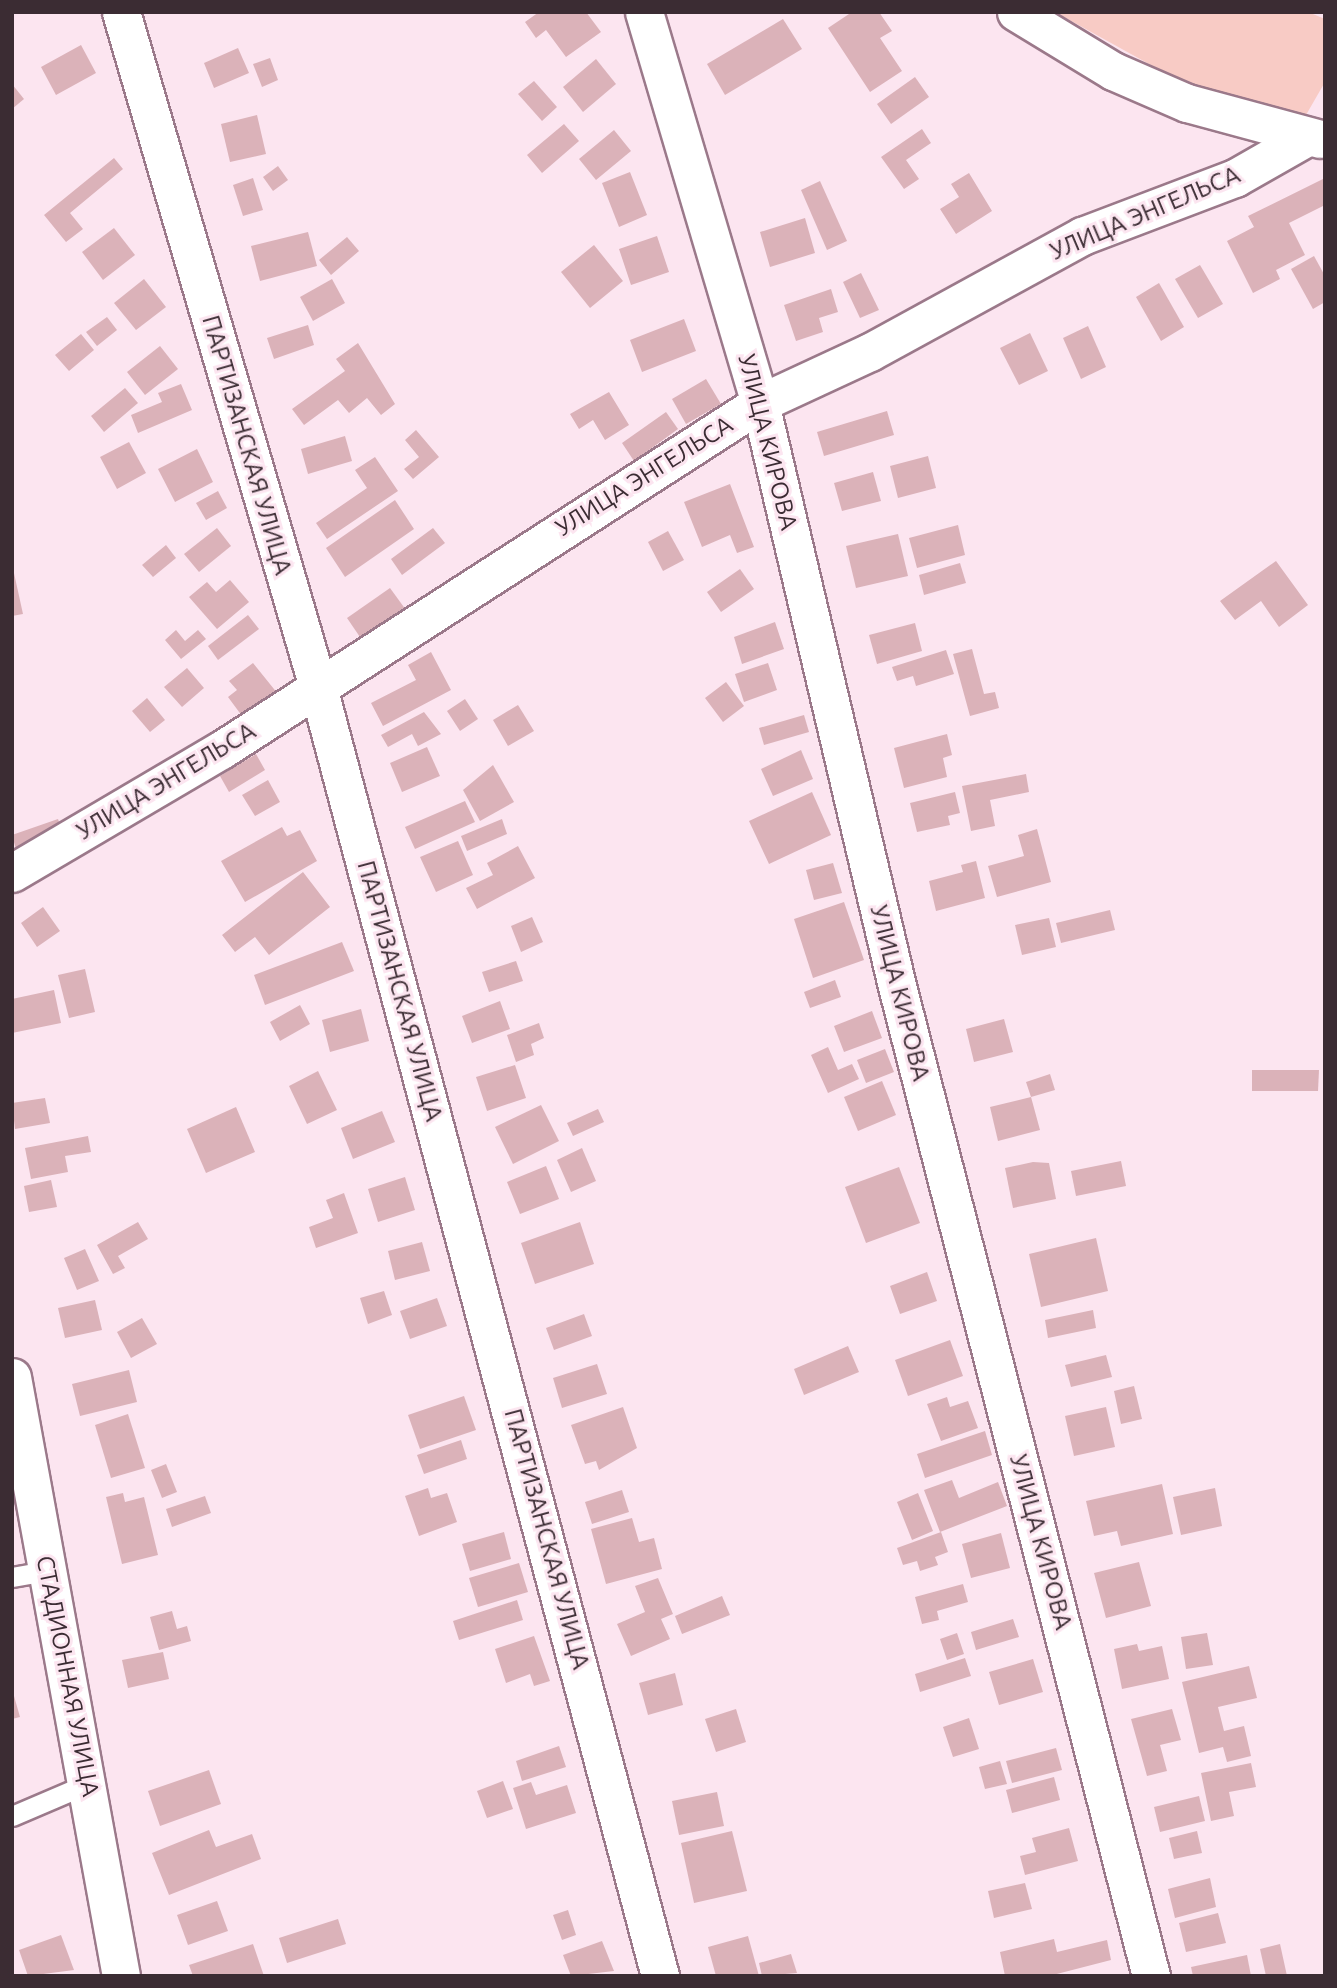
<!DOCTYPE html>
<meta charset="utf-8">
<style>
body{margin:0}
#map{position:relative;width:1337px;height:1988px;overflow:hidden;background:#fce5f0;font-family:Ubuntu,sans-serif}
div>[style]{position:absolute}
.green>*{inset:0;background:#f8cbc5}
.building>*{inset:0;background:#dbb2b9}
.roads{filter:drop-shadow(2px 0 #9b798a) drop-shadow(-2px 0 #9b798a) drop-shadow(0 2px #9b798a) drop-shadow(0 -2px #9b798a)}
.lane>*{height:19px;margin:-9.5px;padding:0 9.5px;transform-origin:9.5px;border-radius:9.5px;background:#fff}
.street>*{height:37px;margin:-18.5px;padding:0 18.5px;transform-origin:18.5px;border-radius:18.5px;background:#fff}
span{translate:-50% -50%;white-space:nowrap;text-align:center;line-height:1.15;-webkit-text-stroke:6px #fce5f0;paint-order:stroke}
.street-label{font-size:24px;color:#3b2c33}
.frame{position:absolute;inset:0;border:14px solid #3b2c33;pointer-events:none}
</style>
<div id="map">
<div class="green">
<i style="clip-path:polygon(1055px 12px,1308px 12px,1325px 19px,1325px 82px,1306px 115px,1187px 85px)"></i>
</div>
<div class="building">
<i style="clip-path:polygon(539px 12px,586px 12px,601px 32px,566px 57px,546px 30px,536px 38px,525px 22px)"></i>
<i style="clip-path:polygon(852px 12px,879px 12px,892px 31px,880px 38px,902px 71px,870px 92px,828px 28px)"></i>
<i style="clip-path:polygon(783px 19px,802px 49px,725px 95px,707px 64px)"></i>
<i style="clip-path:polygon(81px 45px,96px 73px,56px 95px,41px 67px)"></i>
<i style="clip-path:polygon(238px 48px,249px 73px,214px 88px,204px 63px)"></i>
<i style="clip-path:polygon(270px 58px,278px 80px,262px 87px,253px 64px)"></i>
<i style="clip-path:polygon(596px 59px,616px 84px,583px 112px,563px 87px)"></i>
<i style="clip-path:polygon(915px 77px,929px 97px,891px 124px,877px 104px)"></i>
<i style="clip-path:polygon(534px 81px,557px 107px,542px 121px,518px 94px)"></i>
<i style="clip-path:polygon(12px 84px,24px 99px,12px 109px)"></i>
<i style="clip-path:polygon(257px 115px,266px 154px,230px 162px,221px 124px)"></i>
<i style="clip-path:polygon(564px 124px,579px 141px,542px 173px,527px 155px)"></i>
<i style="clip-path:polygon(922px 129px,931px 143px,906px 160px,919px 179px,904px 189px,881px 157px)"></i>
<i style="clip-path:polygon(614px 130px,631px 151px,596px 180px,579px 159px)"></i>
<i style="clip-path:polygon(114px 158px,123px 169px,70px 213px,83px 229px,66px 242px,44px 215px)"></i>
<i style="clip-path:polygon(278px 166px,288px 180px,273px 191px,263px 177px)"></i>
<i style="clip-path:polygon(630px 172px,647px 215px,619px 227px,602px 183px)"></i>
<i style="clip-path:polygon(969px 173px,992px 211px,956px 234px,940px 209px,959px 197px,951px 184px)"></i>
<i style="clip-path:polygon(253px 178px,263px 210px,243px 216px,233px 185px)"></i>
<i style="clip-path:polygon(1325px 178px,1325px 205px,1289px 223px,1305px 255px,1276px 270px,1280px 279px,1253px 293px,1227px 241px,1254px 227px,1248px 216px)"></i>
<i style="clip-path:polygon(820px 181px,847px 241px,827px 250px,801px 190px)"></i>
<i style="clip-path:polygon(805px 218px,815px 253px,770px 267px,760px 232px)"></i>
<i style="clip-path:polygon(114px 228px,135px 255px,103px 280px,82px 252px)"></i>
<i style="clip-path:polygon(308px 232px,317px 266px,260px 281px,251px 246px)"></i>
<i style="clip-path:polygon(657px 236px,669px 272px,631px 285px,619px 249px)"></i>
<i style="clip-path:polygon(347px 237px,359px 251px,331px 275px,319px 260px)"></i>
<i style="clip-path:polygon(594px 245px,623px 281px,590px 308px,561px 272px)"></i>
<i style="clip-path:polygon(1314px 256px,1325px 276px,1325px 302px,1313px 309px,1291px 269px)"></i>
<i style="clip-path:polygon(1200px 265px,1223px 304px,1198px 318px,1175px 279px)"></i>
<i style="clip-path:polygon(861px 273px,879px 310px,860px 318px,843px 282px)"></i>
<i style="clip-path:polygon(144px 279px,166px 307px,136px 330px,114px 303px)"></i>
<i style="clip-path:polygon(332px 279px,345px 303px,313px 321px,300px 297px)"></i>
<i style="clip-path:polygon(1159px 283px,1184px 327px,1161px 341px,1136px 297px)"></i>
<i style="clip-path:polygon(831px 289px,838px 312px,819px 318px,823px 332px,796px 341px,784px 305px)"></i>
<i style="clip-path:polygon(107px 317px,117px 330px,97px 346px,86px 332px)"></i>
<i style="clip-path:polygon(684px 319px,696px 351px,642px 372px,630px 340px)"></i>
<i style="clip-path:polygon(308px 325px,314px 345px,274px 359px,267px 338px)"></i>
<i style="clip-path:polygon(1088px 326px,1106px 367px,1081px 379px,1063px 338px)"></i>
<i style="clip-path:polygon(1030px 333px,1048px 371px,1019px 385px,1000px 348px)"></i>
<i style="clip-path:polygon(81px 334px,94px 350px,69px 371px,55px 355px)"></i>
<i style="clip-path:polygon(358px 343px,395px 404px,381px 415px,367px 398px,349px 413px,338px 400px,304px 425px,292px 409px,345px 371px,336px 359px)"></i>
<i style="clip-path:polygon(160px 346px,178px 369px,145px 395px,127px 372px)"></i>
<i style="clip-path:polygon(706px 379px,721px 404px,686px 424px,672px 399px)"></i>
<i style="clip-path:polygon(181px 384px,192px 410px,138px 433px,131px 415px,162px 402px,158px 393px)"></i>
<i style="clip-path:polygon(125px 388px,138px 403px,104px 432px,91px 416px)"></i>
<i style="clip-path:polygon(609px 392px,629px 425px,605px 440px,593px 420px,579px 429px,570px 414px)"></i>
<i style="clip-path:polygon(887px 411px,894px 435px,824px 456px,817px 432px)"></i>
<i style="clip-path:polygon(666px 412px,678px 429px,634px 461px,622px 443px)"></i>
<i style="clip-path:polygon(416px 430px,439px 457px,413px 479px,404px 469px,419px 457px,405px 440px)"></i>
<i style="clip-path:polygon(345px 436px,352px 461px,308px 474px,301px 449px)"></i>
<i style="clip-path:polygon(129px 442px,146px 473px,117px 489px,100px 457px)"></i>
<i style="clip-path:polygon(197px 449px,213px 482px,175px 502px,158px 469px)"></i>
<i style="clip-path:polygon(928px 456px,936px 488px,898px 498px,890px 466px)"></i>
<i style="clip-path:polygon(375px 457px,398px 491px,327px 539px,316px 523px,367px 488px,355px 470px)"></i>
<i style="clip-path:polygon(873px 472px,881px 501px,842px 511px,834px 483px)"></i>
<i style="clip-path:polygon(730px 484px,754px 547px,737px 553px,730px 535px,702px 547px,684px 502px)"></i>
<i style="clip-path:polygon(218px 491px,227px 508px,206px 520px,196px 503px)"></i>
<i style="clip-path:polygon(395px 500px,414px 529px,345px 577px,326px 548px)"></i>
<i style="clip-path:polygon(958px 525px,965px 555px,917px 568px,909px 538px)"></i>
<i style="clip-path:polygon(217px 528px,231px 546px,199px 572px,184px 554px)"></i>
<i style="clip-path:polygon(433px 528px,445px 543px,402px 575px,391px 559px)"></i>
<i style="clip-path:polygon(668px 531px,684px 560px,663px 571px,648px 542px)"></i>
<i style="clip-path:polygon(898px 534px,908px 576px,856px 588px,846px 546px)"></i>
<i style="clip-path:polygon(166px 545px,176px 558px,153px 577px,142px 565px)"></i>
<i style="clip-path:polygon(1276px 561px,1308px 605px,1279px 627px,1261px 601px,1235px 620px,1220px 601px)"></i>
<i style="clip-path:polygon(960px 563px,966px 583px,924px 595px,919px 575px)"></i>
<i style="clip-path:polygon(12px 564px,23px 614px,12px 616px)"></i>
<i style="clip-path:polygon(740px 569px,754px 589px,721px 612px,707px 592px)"></i>
<i style="clip-path:polygon(230px 580px,249px 602px,217px 629px,189px 597px,207px 582px,216px 592px)"></i>
<i style="clip-path:polygon(390px 588px,406px 610px,362px 640px,347px 618px)"></i>
<i style="clip-path:polygon(248px 615px,259px 629px,218px 660px,208px 646px)"></i>
<i style="clip-path:polygon(775px 622px,784px 649px,742px 664px,734px 637px)"></i>
<i style="clip-path:polygon(915px 623px,922px 651px,877px 664px,869px 635px)"></i>
<i style="clip-path:polygon(176px 630px,185px 641px,198px 630px,206px 639px,181px 659px,165px 640px)"></i>
<i style="clip-path:polygon(972px 649px,984px 694px,995px 692px,999px 708px,970px 716px,953px 654px)"></i>
<i style="clip-path:polygon(946px 650px,954px 674px,916px 686px,913px 676px,897px 681px,892px 667px)"></i>
<i style="clip-path:polygon(431px 652px,451px 690px,383px 726px,371px 703px,416px 680px,408px 665px)"></i>
<i style="clip-path:polygon(253px 663px,278px 694px,245px 720px,228px 697px,237px 690px,229px 681px)"></i>
<i style="clip-path:polygon(768px 663px,777px 690px,744px 702px,735px 674px)"></i>
<i style="clip-path:polygon(187px 668px,204px 688px,182px 707px,164px 687px)"></i>
<i style="clip-path:polygon(726px 682px,744px 706px,723px 722px,705px 698px)"></i>
<i style="clip-path:polygon(147px 698px,165px 720px,150px 732px,132px 711px)"></i>
<i style="clip-path:polygon(465px 699px,478px 719px,460px 731px,447px 711px)"></i>
<i style="clip-path:polygon(518px 705px,534px 731px,508px 746px,493px 720px)"></i>
<i style="clip-path:polygon(424px 712px,441px 734px,418px 746px,412px 734px,388px 747px,381px 735px)"></i>
<i style="clip-path:polygon(804px 715px,809px 732px,764px 745px,759px 728px)"></i>
<i style="clip-path:polygon(947px 734px,952px 755px,943px 758px,947px 777px,904px 788px,894px 748px)"></i>
<i style="clip-path:polygon(427px 747px,440px 776px,402px 792px,390px 763px)"></i>
<i style="clip-path:polygon(801px 750px,813px 779px,773px 796px,761px 769px)"></i>
<i style="clip-path:polygon(256px 754px,265px 770px,229px 792px,220px 776px)"></i>
<i style="clip-path:polygon(493px 765px,514px 802px,480px 821px,463px 790px)"></i>
<i style="clip-path:polygon(1026px 774px,1029px 792px,990px 800px,995px 826px,971px 831px,962px 786px)"></i>
<i style="clip-path:polygon(268px 780px,280px 802px,255px 816px,242px 795px)"></i>
<i style="clip-path:polygon(812px 792px,831px 835px,769px 864px,749px 821px)"></i>
<i style="clip-path:polygon(955px 792px,960px 813px,948px 816px,950px 825px,917px 832px,910px 803px)"></i>
<i style="clip-path:polygon(465px 801px,475px 822px,415px 849px,405px 827px)"></i>
<i style="clip-path:polygon(58px 819px,64px 836px,17px 853px,12px 835px)"></i>
<i style="clip-path:polygon(502px 819px,507px 834px,467px 851px,461px 836px)"></i>
<i style="clip-path:polygon(282px 827px,287px 836px,300px 830px,317px 861px,245px 902px,221px 861px)"></i>
<i style="clip-path:polygon(1037px 829px,1051px 882px,997px 897px,988px 866px,1024px 856px,1018px 835px)"></i>
<i style="clip-path:polygon(458px 841px,473px 875px,436px 892px,420px 857px)"></i>
<i style="clip-path:polygon(518px 846px,535px 878px,477px 909px,466px 888px,493px 875px,487px 863px)"></i>
<i style="clip-path:polygon(976px 861px,985px 898px,936px 911px,929px 881px,963px 872px,961px 865px)"></i>
<i style="clip-path:polygon(833px 863px,842px 893px,814px 900px,806px 870px)"></i>
<i style="clip-path:polygon(303px 872px,330px 907px,269px 955px,255px 937px,235px 952px,222px 935px)"></i>
<i style="clip-path:polygon(844px 902px,864px 960px,813px 978px,794px 919px)"></i>
<i style="clip-path:polygon(43px 907px,60px 931px,37px 947px,21px 923px)"></i>
<i style="clip-path:polygon(1110px 910px,1115px 930px,1061px 943px,1056px 923px)"></i>
<i style="clip-path:polygon(532px 917px,543px 942px,521px 952px,511px 926px)"></i>
<i style="clip-path:polygon(1049px 918px,1056px 947px,1022px 955px,1015px 925px)"></i>
<i style="clip-path:polygon(342px 942px,354px 971px,265px 1005px,254px 975px)"></i>
<i style="clip-path:polygon(516px 961px,523px 981px,489px 992px,482px 972px)"></i>
<i style="clip-path:polygon(85px 969px,95px 1012px,69px 1018px,58px 975px)"></i>
<i style="clip-path:polygon(835px 980px,841px 997px,810px 1008px,804px 992px)"></i>
<i style="clip-path:polygon(54px 990px,61px 1023px,12px 1033px,12px 999px)"></i>
<i style="clip-path:polygon(500px 1001px,510px 1029px,472px 1043px,462px 1016px)"></i>
<i style="clip-path:polygon(300px 1005px,310px 1024px,280px 1041px,270px 1022px)"></i>
<i style="clip-path:polygon(361px 1009px,369px 1041px,330px 1052px,322px 1020px)"></i>
<i style="clip-path:polygon(872px 1011px,882px 1038px,844px 1052px,834px 1026px)"></i>
<i style="clip-path:polygon(1004px 1019px,1013px 1052px,974px 1062px,966px 1029px)"></i>
<i style="clip-path:polygon(539px 1023px,544px 1038px,531px 1044px,534px 1055px,516px 1062px,507px 1035px)"></i>
<i style="clip-path:polygon(828px 1047px,838px 1070px,852px 1064px,859px 1079px,828px 1093px,811px 1055px)"></i>
<i style="clip-path:polygon(885px 1049px,894px 1072px,866px 1083px,857px 1060px)"></i>
<i style="clip-path:polygon(515px 1065px,526px 1098px,487px 1111px,476px 1077px)"></i>
<i style="clip-path:polygon(1252px 1070px,1319px 1070px,1318px 1091px,1252px 1091px)"></i>
<i style="clip-path:polygon(318px 1071px,337px 1110px,307px 1124px,289px 1086px)"></i>
<i style="clip-path:polygon(1050px 1074px,1055px 1090px,1031px 1097px,1026px 1082px)"></i>
<i style="clip-path:polygon(882px 1081px,896px 1115px,858px 1131px,844px 1097px)"></i>
<i style="clip-path:polygon(1031px 1097px,1040px 1130px,998px 1141px,990px 1107px)"></i>
<i style="clip-path:polygon(45px 1098px,50px 1123px,15px 1129px,12px 1103px)"></i>
<i style="clip-path:polygon(541px 1105px,559px 1141px,513px 1164px,495px 1127px)"></i>
<i style="clip-path:polygon(236px 1107px,255px 1152px,206px 1173px,187px 1129px)"></i>
<i style="clip-path:polygon(598px 1109px,604px 1122px,573px 1136px,567px 1123px)"></i>
<i style="clip-path:polygon(382px 1111px,395px 1142px,353px 1159px,341px 1128px)"></i>
<i style="clip-path:polygon(88px 1136px,91px 1152px,65px 1156px,68px 1172px,31px 1179px,25px 1148px)"></i>
<i style="clip-path:polygon(582px 1148px,596px 1181px,571px 1192px,557px 1160px)"></i>
<i style="clip-path:polygon(1121px 1161px,1126px 1186px,1076px 1196px,1071px 1171px)"></i>
<i style="clip-path:polygon(1033px 1162px,1049px 1163px,1056px 1199px,1013px 1208px,1005px 1168px)"></i>
<i style="clip-path:polygon(546px 1166px,559px 1199px,520px 1214px,507px 1182px)"></i>
<i style="clip-path:polygon(899px 1167px,920px 1223px,866px 1243px,845px 1187px)"></i>
<i style="clip-path:polygon(405px 1177px,415px 1210px,378px 1222px,368px 1189px)"></i>
<i style="clip-path:polygon(51px 1180px,57px 1207px,29px 1212px,24px 1186px)"></i>
<i style="clip-path:polygon(344px 1193px,358px 1233px,316px 1248px,309px 1227px,333px 1218px,326px 1200px)"></i>
<i style="clip-path:polygon(138px 1222px,148px 1239px,118px 1256px,125px 1268px,113px 1274px,97px 1245px)"></i>
<i style="clip-path:polygon(580px 1222px,594px 1264px,535px 1284px,521px 1243px)"></i>
<i style="clip-path:polygon(1096px 1238px,1108px 1291px,1041px 1307px,1029px 1254px)"></i>
<i style="clip-path:polygon(422px 1242px,430px 1271px,395px 1280px,388px 1251px)"></i>
<i style="clip-path:polygon(85px 1249px,99px 1281px,77px 1290px,64px 1258px)"></i>
<i style="clip-path:polygon(927px 1272px,937px 1301px,900px 1314px,890px 1286px)"></i>
<i style="clip-path:polygon(384px 1291px,392px 1315px,368px 1324px,360px 1298px)"></i>
<i style="clip-path:polygon(437px 1298px,447px 1326px,410px 1339px,400px 1311px)"></i>
<i style="clip-path:polygon(95px 1300px,102px 1330px,65px 1338px,58px 1308px)"></i>
<i style="clip-path:polygon(1093px 1310px,1096px 1328px,1048px 1338px,1045px 1320px)"></i>
<i style="clip-path:polygon(584px 1314px,592px 1336px,554px 1350px,546px 1328px)"></i>
<i style="clip-path:polygon(142px 1318px,157px 1344px,131px 1358px,117px 1332px)"></i>
<i style="clip-path:polygon(950px 1340px,963px 1376px,908px 1396px,895px 1360px)"></i>
<i style="clip-path:polygon(848px 1346px,859px 1372px,804px 1395px,794px 1369px)"></i>
<i style="clip-path:polygon(1106px 1355px,1112px 1377px,1071px 1387px,1065px 1365px)"></i>
<i style="clip-path:polygon(597px 1364px,607px 1394px,562px 1408px,553px 1378px)"></i>
<i style="clip-path:polygon(129px 1370px,137px 1402px,80px 1416px,72px 1384px)"></i>
<i style="clip-path:polygon(1134px 1386px,1142px 1419px,1121px 1424px,1114px 1391px)"></i>
<i style="clip-path:polygon(464px 1396px,476px 1430px,420px 1449px,408px 1415px)"></i>
<i style="clip-path:polygon(947px 1397px,950px 1407px,968px 1401px,978px 1428px,941px 1441px,927px 1404px)"></i>
<i style="clip-path:polygon(623px 1407px,637px 1448px,599px 1470px,596px 1461px,585px 1464px,571px 1425px)"></i>
<i style="clip-path:polygon(1106px 1407px,1115px 1447px,1074px 1456px,1065px 1416px)"></i>
<i style="clip-path:polygon(128px 1414px,145px 1468px,111px 1478px,95px 1425px)"></i>
<i style="clip-path:polygon(985px 1431px,992px 1455px,925px 1478px,917px 1454px)"></i>
<i style="clip-path:polygon(461px 1440px,467px 1459px,424px 1474px,417px 1455px)"></i>
<i style="clip-path:polygon(166px 1464px,177px 1492px,162px 1498px,151px 1470px)"></i>
<i style="clip-path:polygon(952px 1480px,959px 1498px,998px 1482px,1007px 1506px,940px 1532px,924px 1490px)"></i>
<i style="clip-path:polygon(1162px 1484px,1173px 1534px,1121px 1546px,1117px 1531px,1094px 1536px,1086px 1501px)"></i>
<i style="clip-path:polygon(428px 1488px,431px 1498px,447px 1493px,457px 1522px,419px 1536px,405px 1496px)"></i>
<i style="clip-path:polygon(1215px 1488px,1222px 1526px,1181px 1535px,1173px 1497px)"></i>
<i style="clip-path:polygon(622px 1490px,629px 1512px,592px 1524px,585px 1502px)"></i>
<i style="clip-path:polygon(123px 1493px,125px 1502px,144px 1497px,158px 1555px,122px 1564px,106px 1497px)"></i>
<i style="clip-path:polygon(918px 1493px,933px 1531px,912px 1540px,897px 1502px)"></i>
<i style="clip-path:polygon(205px 1496px,211px 1513px,172px 1527px,166px 1509px)"></i>
<i style="clip-path:polygon(632px 1518px,639px 1542px,654px 1538px,662px 1569px,606px 1584px,591px 1529px)"></i>
<i style="clip-path:polygon(504px 1532px,511px 1559px,470px 1571px,462px 1544px)"></i>
<i style="clip-path:polygon(941px 1532px,948px 1552px,935px 1557px,938px 1565px,920px 1571px,917px 1561px,903px 1565px,897px 1548px)"></i>
<i style="clip-path:polygon(1001px 1533px,1010px 1568px,971px 1578px,962px 1544px)"></i>
<i style="clip-path:polygon(1139px 1562px,1151px 1606px,1106px 1618px,1094px 1573px)"></i>
<i style="clip-path:polygon(519px 1563px,528px 1592px,478px 1607px,469px 1578px)"></i>
<i style="clip-path:polygon(658px 1578px,673px 1614px,661px 1619px,670px 1639px,631px 1656px,617px 1624px,645px 1612px,635px 1586px)"></i>
<i style="clip-path:polygon(963px 1584px,968px 1602px,937px 1611px,939px 1620px,922px 1624px,915px 1597px)"></i>
<i style="clip-path:polygon(722px 1596px,730px 1615px,682px 1634px,675px 1616px)"></i>
<i style="clip-path:polygon(517px 1600px,523px 1620px,459px 1640px,453px 1621px)"></i>
<i style="clip-path:polygon(172px 1611px,177px 1629px,187px 1626px,191px 1641px,159px 1650px,150px 1617px)"></i>
<i style="clip-path:polygon(1013px 1619px,1019px 1637px,976px 1650px,971px 1632px)"></i>
<i style="clip-path:polygon(957px 1633px,964px 1654px,947px 1660px,940px 1639px)"></i>
<i style="clip-path:polygon(1207px 1633px,1213px 1665px,1186px 1669px,1181px 1637px)"></i>
<i style="clip-path:polygon(534px 1636px,550px 1681px,534px 1686px,530px 1674px,506px 1683px,495px 1649px)"></i>
<i style="clip-path:polygon(1137px 1644px,1139px 1651px,1162px 1646px,1169px 1679px,1122px 1689px,1114px 1649px)"></i>
<i style="clip-path:polygon(163px 1652px,169px 1679px,128px 1688px,122px 1660px)"></i>
<i style="clip-path:polygon(965px 1658px,971px 1676px,920px 1692px,915px 1674px)"></i>
<i style="clip-path:polygon(1033px 1659px,1043px 1692px,999px 1705px,989px 1672px)"></i>
<i style="clip-path:polygon(1249px 1666px,1257px 1698px,1218px 1707px,1224px 1731px,1244px 1726px,1251px 1756px,1227px 1762px,1223px 1747px,1199px 1753px,1182px 1682px)"></i>
<i style="clip-path:polygon(675px 1673px,683px 1705px,648px 1715px,639px 1683px)"></i>
<i style="clip-path:polygon(12px 1689px,20px 1717px,12px 1719px)"></i>
<i style="clip-path:polygon(736px 1709px,746px 1742px,716px 1752px,705px 1719px)"></i>
<i style="clip-path:polygon(1172px 1709px,1181px 1740px,1160px 1745px,1167px 1771px,1147px 1776px,1131px 1719px)"></i>
<i style="clip-path:polygon(969px 1718px,979px 1749px,953px 1757px,943px 1727px)"></i>
<i style="clip-path:polygon(559px 1746px,566px 1767px,522px 1781px,516px 1761px)"></i>
<i style="clip-path:polygon(1056px 1748px,1062px 1770px,1012px 1783px,1006px 1761px)"></i>
<i style="clip-path:polygon(1000px 1761px,1007px 1784px,985px 1789px,979px 1767px)"></i>
<i style="clip-path:polygon(1251px 1763px,1256px 1787px,1229px 1792px,1234px 1816px,1211px 1821px,1201px 1773px)"></i>
<i style="clip-path:polygon(209px 1770px,221px 1804px,160px 1826px,148px 1791px)"></i>
<i style="clip-path:polygon(1054px 1777px,1060px 1800px,1012px 1813px,1006px 1790px)"></i>
<i style="clip-path:polygon(503px 1781px,513px 1809px,487px 1818px,477px 1791px)"></i>
<i style="clip-path:polygon(531px 1782px,536px 1795px,567px 1785px,576px 1813px,526px 1829px,513px 1788px)"></i>
<i style="clip-path:polygon(717px 1792px,724px 1826px,679px 1835px,672px 1801px)"></i>
<i style="clip-path:polygon(1199px 1796px,1205px 1821px,1160px 1832px,1154px 1807px)"></i>
<i style="clip-path:polygon(1069px 1828px,1078px 1861px,1025px 1875px,1020px 1856px,1036px 1852px,1032px 1838px)"></i>
<i style="clip-path:polygon(209px 1830px,216px 1847px,252px 1834px,261px 1859px,169px 1895px,152px 1853px)"></i>
<i style="clip-path:polygon(732px 1831px,747px 1891px,694px 1903px,681px 1843px)"></i>
<i style="clip-path:polygon(1197px 1831px,1202px 1853px,1174px 1859px,1169px 1838px)"></i>
<i style="clip-path:polygon(1210px 1878px,1216px 1907px,1175px 1918px,1168px 1889px)"></i>
<i style="clip-path:polygon(1025px 1883px,1032px 1909px,994px 1918px,988px 1891px)"></i>
<i style="clip-path:polygon(217px 1901px,228px 1931px,188px 1945px,177px 1915px)"></i>
<i style="clip-path:polygon(568px 1910px,576px 1935px,562px 1940px,553px 1915px)"></i>
<i style="clip-path:polygon(1218px 1913px,1226px 1943px,1186px 1952px,1179px 1923px)"></i>
<i style="clip-path:polygon(338px 1919px,346px 1944px,287px 1963px,279px 1938px)"></i>
<i style="clip-path:polygon(61px 1935px,74px 1970px,28px 1976px,19px 1950px)"></i>
<i style="clip-path:polygon(748px 1936px,759px 1976px,716px 1976px,708px 1947px)"></i>
<i style="clip-path:polygon(1054px 1939px,1057px 1952px,1107px 1940px,1111px 1960px,1049px 1976px,1005px 1976px,1000px 1952px)"></i>
<i style="clip-path:polygon(602px 1941px,614px 1971px,571px 1976px,563px 1955px)"></i>
<i style="clip-path:polygon(253px 1944px,264px 1976px,193px 1976px,189px 1965px)"></i>
<i style="clip-path:polygon(1280px 1944px,1287px 1976px,1266px 1976px,1260px 1949px)"></i>
<i style="clip-path:polygon(791px 1954px,797px 1973px,762px 1976px,759px 1963px)"></i>
<i style="clip-path:polygon(1247px 1955px,1251px 1976px,1193px 1976px,1191px 1967px)"></i>
</div>
<div class="roads">
<div class="lane">
<i style="left:12px;top:1577px;width:36px;rotate:-10deg"></i>
<i style="left:12px;top:1816px;width:84px;rotate:-23.2deg"></i>
</div>
<div class="street">
<i style="left:121px;top:12px;width:703px;rotate:73.73deg"></i>
<i style="left:318px;top:687px;width:1334px;rotate:75.14deg"></i>
<i style="left:644px;top:12px;width:408px;rotate:73.5deg"></i>
<i style="left:760px;top:403px;width:599px;rotate:76.78deg"></i>
<i style="left:897px;top:986px;width:1022px;rotate:75.61deg"></i>
<i style="left:1016px;top:12px;width:114px;rotate:31.3deg"></i>
<i style="left:1113px;top:71px;width:81px;rotate:23.4deg"></i>
<i style="left:1187px;top:103px;width:138px;rotate:15.1deg"></i>
<i style="left:12px;top:873px;width:243px;rotate:-30.5deg"></i>
<i style="left:221px;top:750px;width:641px;rotate:-32.77deg"></i>
<i style="left:760px;top:403px;width:121px;rotate:-24.9deg"></i>
<i style="left:870px;top:352px;width:242px;rotate:-28.7deg"></i>
<i style="left:1082px;top:236px;width:164px;rotate:-20.8deg"></i>
<i style="left:1235px;top:178px;width:83px;rotate:-29.7deg"></i>
<i style="left:12px;top:1377px;width:609px;rotate:79.69deg"></i>
</div>
</div>
<div class="street-label">
<span style="left:1145px;top:213px;rotate:-23deg">УЛИЦА ЭНГЕЛЬСА</span>
<span style="left:768px;top:442px;rotate:76deg">УЛИЦА КИРОВА</span>
<span style="left:247px;top:445px;rotate:74deg">ПАРТИЗАНСКАЯ УЛИЦА</span>
<span style="left:644px;top:476px;rotate:-32deg">УЛИЦА ЭНГЕЛЬСА</span>
<span style="left:166px;top:781px;rotate:-31deg">УЛИЦА ЭНГЕЛЬСА</span>
<span style="left:400px;top:991px;rotate:75deg">ПАРТИЗАНСКАЯ УЛИЦА</span>
<span style="left:900px;top:993px;rotate:76deg">УЛИЦА КИРОВА</span>
<span style="left:547px;top:1539px;rotate:75deg">ПАРТИЗАНСКАЯ УЛИЦА</span>
<span style="left:1041px;top:1542px;rotate:75deg">УЛИЦА КИРОВА</span>
<span style="left:68px;top:1676px;rotate:79deg">СТАДИОННАЯ УЛИЦА</span>
</div>
<div class="frame"></div>
</div>
